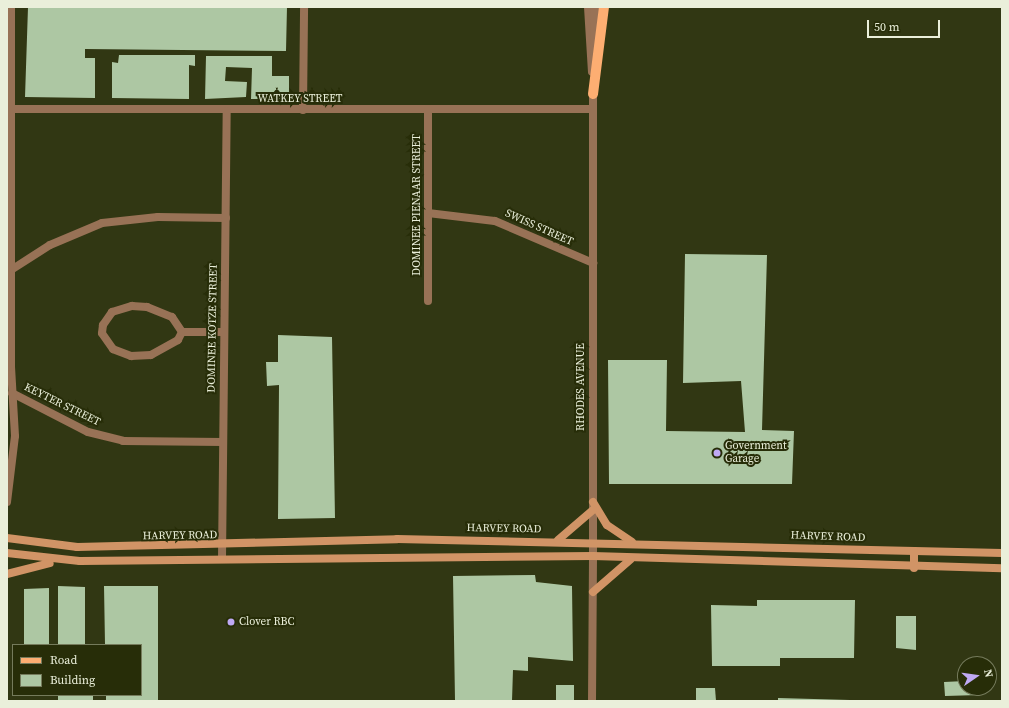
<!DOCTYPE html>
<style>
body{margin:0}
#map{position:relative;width:1009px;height:708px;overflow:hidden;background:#313713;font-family:"Source Serif 4",serif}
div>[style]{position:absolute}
.building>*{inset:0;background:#adc7a3}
.minor>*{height:8px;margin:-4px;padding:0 4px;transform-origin:4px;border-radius:4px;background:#987256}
.tertiary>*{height:8px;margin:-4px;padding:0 4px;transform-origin:4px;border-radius:4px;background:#987256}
.secondary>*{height:8px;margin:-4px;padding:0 4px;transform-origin:4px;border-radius:4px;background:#d19466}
.primary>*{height:10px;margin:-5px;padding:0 5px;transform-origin:5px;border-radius:5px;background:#fdae72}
.dots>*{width:11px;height:11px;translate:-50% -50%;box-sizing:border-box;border:2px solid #272d08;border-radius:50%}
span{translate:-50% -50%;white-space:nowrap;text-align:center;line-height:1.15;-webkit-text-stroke:4px #272d08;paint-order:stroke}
.street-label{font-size:11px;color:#eaefda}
.poi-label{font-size:11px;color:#eaefda}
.left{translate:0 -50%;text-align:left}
.frame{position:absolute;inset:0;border:8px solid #eaefda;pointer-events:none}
.legend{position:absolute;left:12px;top:644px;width:130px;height:52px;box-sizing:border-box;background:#272d08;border:1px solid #757b5c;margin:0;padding:5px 7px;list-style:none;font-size:12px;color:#eaefda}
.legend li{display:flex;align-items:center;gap:8px;height:20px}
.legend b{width:20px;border:1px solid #757b5c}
.north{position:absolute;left:957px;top:656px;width:40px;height:40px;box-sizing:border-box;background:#272d08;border:1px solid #757b5c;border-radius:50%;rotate:77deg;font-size:11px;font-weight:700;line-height:16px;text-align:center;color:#eaefda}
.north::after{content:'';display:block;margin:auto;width:14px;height:18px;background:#bfa9f4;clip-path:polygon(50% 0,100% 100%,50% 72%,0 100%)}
.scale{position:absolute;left:867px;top:20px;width:73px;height:18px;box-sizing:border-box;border:2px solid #eaefda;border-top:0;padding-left:5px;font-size:12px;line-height:14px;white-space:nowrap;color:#eaefda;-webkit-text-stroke:3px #272d08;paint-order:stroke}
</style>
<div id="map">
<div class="building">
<i style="clip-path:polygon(28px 7px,287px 7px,286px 51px,85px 49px,85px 58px,95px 58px,95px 98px,25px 97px)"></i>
<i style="clip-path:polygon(119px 55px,195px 55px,195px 66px,189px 65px,189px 99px,112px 98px,112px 62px,118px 63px)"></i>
<i style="clip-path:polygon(206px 56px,272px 56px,272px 76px,289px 76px,289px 99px,251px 99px,252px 68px,226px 67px,225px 81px,247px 82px,246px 97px,205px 99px)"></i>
<i style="clip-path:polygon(685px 254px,767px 255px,762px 430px,794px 431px,792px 484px,609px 484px,608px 360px,667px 360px,666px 431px,745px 432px,741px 381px,683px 383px)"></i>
<i style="clip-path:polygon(278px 335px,332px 337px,335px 518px,278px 519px,279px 385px,267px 386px,266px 362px,278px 362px)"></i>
<i style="clip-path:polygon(535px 575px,536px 582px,572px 586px,573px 661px,528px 657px,528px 671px,513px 670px,512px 701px,455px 701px,453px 576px)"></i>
<i style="clip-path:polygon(58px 586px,85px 587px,85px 645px,58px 645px)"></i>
<i style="clip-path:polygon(104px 586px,158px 586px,158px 701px,106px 701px,106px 695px,141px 695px,141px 645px,105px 645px)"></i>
<i style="clip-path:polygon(49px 588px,49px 645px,24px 645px,24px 589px)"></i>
<i style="clip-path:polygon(757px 600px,855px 600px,854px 658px,780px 658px,780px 666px,712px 666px,711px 605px,757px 606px)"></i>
<i style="clip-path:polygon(896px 616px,916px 616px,916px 650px,896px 648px)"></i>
<i style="clip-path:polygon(965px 681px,965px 688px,979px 688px,979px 695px,945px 696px,944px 682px)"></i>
<i style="clip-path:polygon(556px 685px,574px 685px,574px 701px,556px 701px)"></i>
<i style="clip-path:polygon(696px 688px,715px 688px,716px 701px,696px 701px)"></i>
<i style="clip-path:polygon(58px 695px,93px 695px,93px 701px,58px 701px)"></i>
<i style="clip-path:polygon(778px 698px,850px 700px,850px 701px,778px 701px)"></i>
</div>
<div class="minor">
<i style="left:7px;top:109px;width:586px"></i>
<i style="left:428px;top:109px;width:192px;rotate:90deg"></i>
<i style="left:303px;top:110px;width:103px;rotate:-89.4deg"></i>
<i style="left:428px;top:213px;width:67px;rotate:6.8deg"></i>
<i style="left:495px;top:221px;width:107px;rotate:23.2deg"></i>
<i style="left:11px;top:270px;width:46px;rotate:-32.7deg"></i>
<i style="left:50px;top:245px;width:56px;rotate:-22.9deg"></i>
<i style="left:102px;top:223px;width:56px;rotate:-6.1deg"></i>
<i style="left:158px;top:217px;width:68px;rotate:0.8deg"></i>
<i style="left:132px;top:306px;width:15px;rotate:4deg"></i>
<i style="left:147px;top:307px;width:27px;rotate:22deg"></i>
<i style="left:172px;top:317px;width:18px;rotate:56deg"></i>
<i style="left:182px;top:332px;width:9px;rotate:117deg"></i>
<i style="left:178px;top:340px;width:31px;rotate:151deg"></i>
<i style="left:151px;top:355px;width:20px;rotate:177deg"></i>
<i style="left:131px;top:356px;width:19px;rotate:-159deg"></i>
<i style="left:113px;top:349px;width:19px;rotate:-125deg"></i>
<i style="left:102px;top:333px;width:8px;rotate:-83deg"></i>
<i style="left:103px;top:325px;width:16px;rotate:-55deg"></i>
<i style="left:112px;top:312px;width:21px;rotate:-17deg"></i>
<i style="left:182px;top:332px;width:42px"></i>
<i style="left:12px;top:393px;width:85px;rotate:27.2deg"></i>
<i style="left:88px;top:432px;width:36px;rotate:14deg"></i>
<i style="left:123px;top:441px;width:100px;rotate:0.6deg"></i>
<i style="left:7px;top:502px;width:66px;rotate:-83.1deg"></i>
<i style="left:15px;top:436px;width:69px;rotate:-93.3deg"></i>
<i style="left:11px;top:367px;width:360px;rotate:-90deg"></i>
<i style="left:222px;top:559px;width:448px;rotate:-89.4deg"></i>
<i style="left:592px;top:701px;width:145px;rotate:-89.6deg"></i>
</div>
<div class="tertiary">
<i style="left:588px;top:7px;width:65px;rotate:86.5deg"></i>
<i style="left:594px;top:52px;width:45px;rotate:-88.7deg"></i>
<i style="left:593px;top:89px;width:467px;rotate:90deg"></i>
</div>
<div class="secondary">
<i style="left:593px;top:502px;width:27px;rotate:59deg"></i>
<i style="left:607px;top:525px;width:30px;rotate:34deg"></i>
<i style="left:7px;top:538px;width:71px;rotate:7.3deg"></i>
<i style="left:77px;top:547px;width:320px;rotate:-1.4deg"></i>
<i style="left:397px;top:539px;width:605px;rotate:1.33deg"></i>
<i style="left:558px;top:540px;width:46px;rotate:-40.6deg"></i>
<i style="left:914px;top:551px;width:17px;rotate:90deg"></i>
<i style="left:7px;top:553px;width:73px;rotate:6.3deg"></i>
<i style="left:80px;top:561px;width:513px;rotate:-0.56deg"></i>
<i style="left:593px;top:556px;width:409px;rotate:1.7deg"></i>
<i style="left:7px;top:574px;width:44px;rotate:-14.3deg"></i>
<i style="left:593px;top:592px;width:50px;rotate:-41deg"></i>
</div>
<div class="primary">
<i style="left:593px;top:94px;width:88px;rotate:-82.8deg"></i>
</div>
<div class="dots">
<i style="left:717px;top:453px;background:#bfa9f4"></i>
<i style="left:231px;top:622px;background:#bfa9f4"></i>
</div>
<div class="street-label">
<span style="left:300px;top:99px">WATKEY STREET</span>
<span style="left:417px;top:205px;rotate:-90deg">DOMINEE PIENAAR STREET</span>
<span style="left:539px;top:228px;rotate:24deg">SWISS STREET</span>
<span style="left:213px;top:328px;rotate:-89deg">DOMINEE KOTZE STREET</span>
<span style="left:581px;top:387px;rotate:-90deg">RHODES AVENUE</span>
<span style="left:62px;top:405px;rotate:26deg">KEYTER STREET</span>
<span style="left:504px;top:529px;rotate:1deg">HARVEY ROAD</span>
<span style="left:180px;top:536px;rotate:-1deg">HARVEY ROAD</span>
<span style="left:828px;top:537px;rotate:2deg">HARVEY ROAD</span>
</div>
<div class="poi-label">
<span class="left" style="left:725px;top:453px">Government<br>Garage</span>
<span class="left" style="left:239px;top:622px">Clover RBC</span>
</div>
<div class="frame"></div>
<ul class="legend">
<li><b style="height:5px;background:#fdae72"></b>Road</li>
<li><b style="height:11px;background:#adc7a3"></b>Building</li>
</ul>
<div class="north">N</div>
<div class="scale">50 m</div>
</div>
